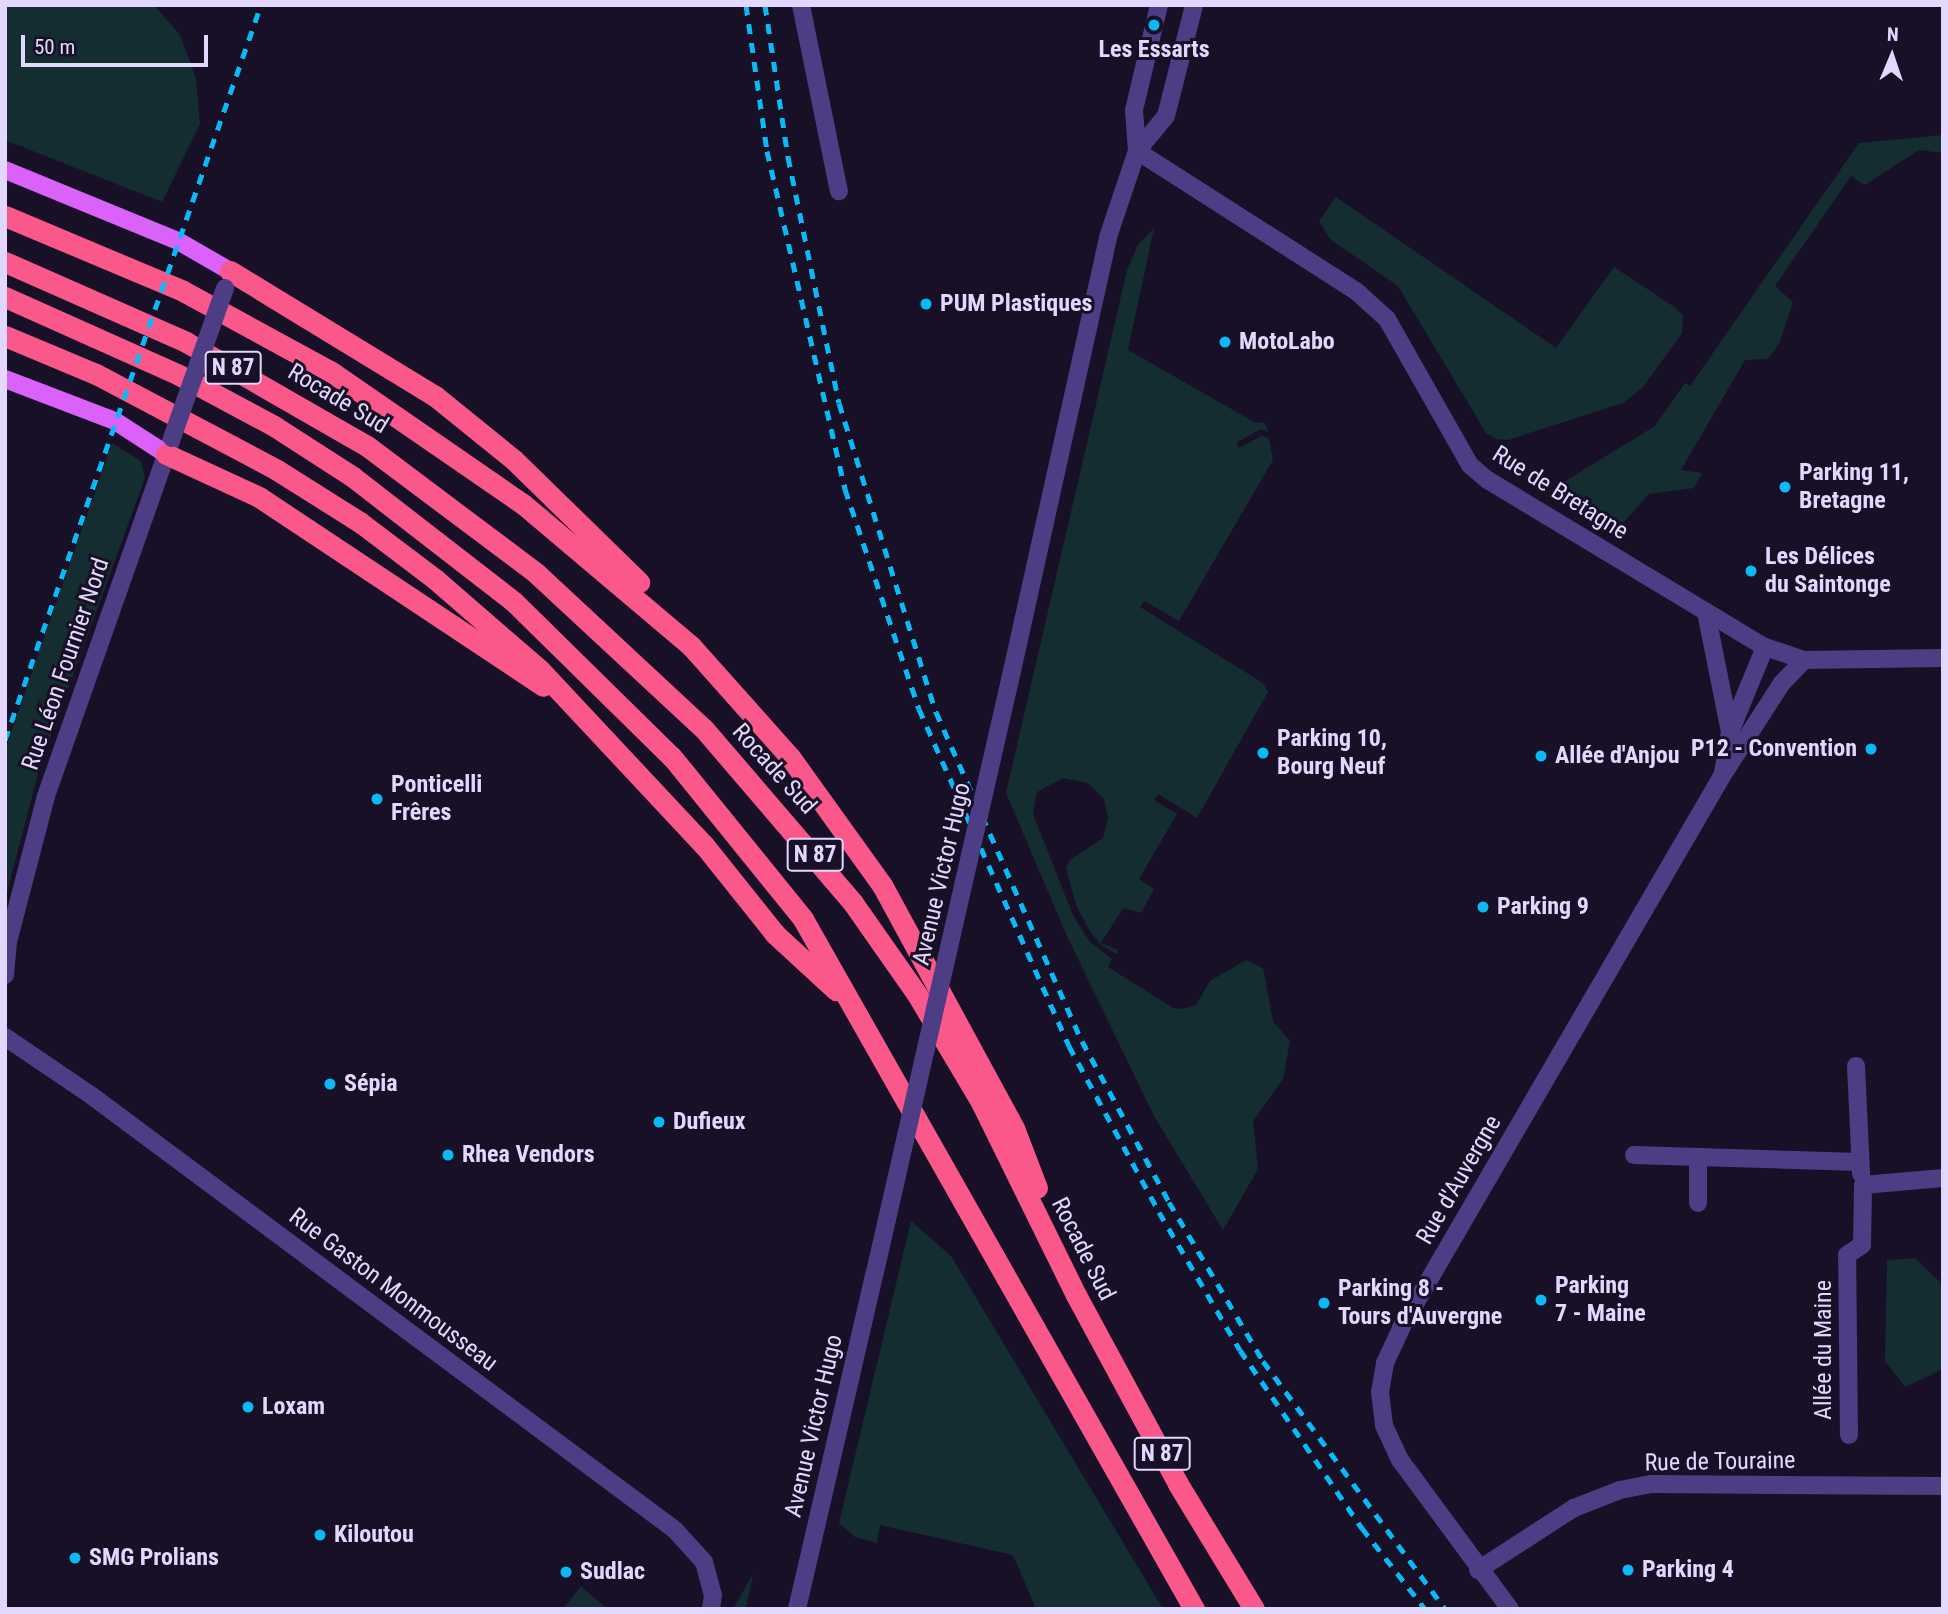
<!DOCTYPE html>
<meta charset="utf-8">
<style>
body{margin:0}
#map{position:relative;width:1948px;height:1614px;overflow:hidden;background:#181027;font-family:"Roboto Condensed",sans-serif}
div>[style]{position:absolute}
.green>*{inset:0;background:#142d31}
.minor>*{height:18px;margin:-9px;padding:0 9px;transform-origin:9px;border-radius:9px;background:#4c3d85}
.major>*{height:18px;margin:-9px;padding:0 9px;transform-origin:9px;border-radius:9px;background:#da62fa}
.highway>*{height:21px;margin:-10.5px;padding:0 10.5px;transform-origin:10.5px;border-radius:10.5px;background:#fa578a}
.rail>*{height:5px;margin-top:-2.5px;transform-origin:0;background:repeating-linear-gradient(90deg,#0ab9f8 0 10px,transparent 0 19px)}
.minor-bridge>*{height:18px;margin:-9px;padding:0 9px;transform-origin:9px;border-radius:9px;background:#4c3d85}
.dots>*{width:19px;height:19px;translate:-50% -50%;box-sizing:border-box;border:4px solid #181027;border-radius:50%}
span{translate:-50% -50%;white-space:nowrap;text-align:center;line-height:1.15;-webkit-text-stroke:6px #181027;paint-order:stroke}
.shield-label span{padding:2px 5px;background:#181027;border:2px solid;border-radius:5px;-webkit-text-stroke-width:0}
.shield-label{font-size:23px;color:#e2d8fe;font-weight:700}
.poi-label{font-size:24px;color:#e2d8fe;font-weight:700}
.left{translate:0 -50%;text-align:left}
.right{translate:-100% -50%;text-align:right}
.street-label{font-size:24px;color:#e2d8fe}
.frame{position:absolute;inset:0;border:7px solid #e2d8fe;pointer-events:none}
.north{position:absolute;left:1857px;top:21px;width:70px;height:70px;-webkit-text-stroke:5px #181027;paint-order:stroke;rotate:2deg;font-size:19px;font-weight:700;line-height:28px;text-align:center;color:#e2d8fe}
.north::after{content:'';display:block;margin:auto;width:24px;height:32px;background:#e2d8fe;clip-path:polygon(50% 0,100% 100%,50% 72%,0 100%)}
.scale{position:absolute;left:21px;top:35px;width:187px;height:32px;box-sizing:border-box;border:4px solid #e2d8fe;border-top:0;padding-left:9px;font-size:21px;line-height:24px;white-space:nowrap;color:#e2d8fe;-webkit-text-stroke:5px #181027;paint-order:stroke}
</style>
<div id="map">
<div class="green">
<i style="clip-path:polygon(5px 5px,154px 5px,180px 35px,196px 78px,200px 124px,162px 202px,5px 140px)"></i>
<i style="clip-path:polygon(1943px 135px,1943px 153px,1919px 150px,1865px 185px,1851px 176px,1775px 286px,1793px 302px,1779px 344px,1768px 359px,1745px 360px,1681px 470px,1702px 473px,1694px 488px,1649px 494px,1624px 522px,1607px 520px,1554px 488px,1655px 426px,1685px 383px,1690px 386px,1859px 143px)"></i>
<i style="clip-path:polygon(1336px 197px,1556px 348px,1614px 267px,1676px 308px,1683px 316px,1682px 333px,1643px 387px,1623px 403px,1508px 440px,1496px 439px,1486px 433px,1398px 286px,1330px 239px,1319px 221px)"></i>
<i style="clip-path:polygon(1154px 228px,1128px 350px,1256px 423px,1264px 422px,1269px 432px,1261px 429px,1236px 443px,1239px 448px,1261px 436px,1269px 438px,1273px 460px,1179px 621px,1144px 601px,1140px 607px,1263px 683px,1268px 692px,1197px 818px,1158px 794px,1154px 800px,1177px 814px,1139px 879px,1154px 889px,1141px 913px,1123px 908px,1101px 943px,1118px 950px,1116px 954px,1100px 944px,1089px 930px,1076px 905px,1066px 868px,1070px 860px,1103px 838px,1108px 818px,1104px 799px,1088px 783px,1063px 778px,1037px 792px,1033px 814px,1073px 915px,1089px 941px,1112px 959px,1108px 967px,1173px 1008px,1183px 1009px,1196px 1005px,1210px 981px,1246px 960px,1263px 968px,1273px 1021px,1290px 1041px,1283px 1079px,1253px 1121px,1258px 1169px,1223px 1230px,1154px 1116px,1067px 936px,1006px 793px,1127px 270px,1138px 245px)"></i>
<i style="clip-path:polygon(112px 443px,141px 461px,145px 478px,40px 766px,5px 900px,5px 750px)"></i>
<i style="clip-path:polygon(911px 1221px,951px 1256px,1163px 1609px,1036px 1609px,1013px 1555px,880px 1525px,877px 1543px,855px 1537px,839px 1523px)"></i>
<i style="clip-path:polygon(1915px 1258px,1940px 1282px,1943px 1292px,1943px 1369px,1905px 1387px,1885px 1361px,1887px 1260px)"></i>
<i style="clip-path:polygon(753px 1574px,746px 1609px,733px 1609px)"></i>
<i style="clip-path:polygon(581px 1586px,607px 1609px,563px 1609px)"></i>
</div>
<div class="minor">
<i style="left:801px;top:5px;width:190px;rotate:78.5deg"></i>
<i style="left:1137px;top:151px;width:260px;rotate:32.6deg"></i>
<i style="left:1356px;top:291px;width:42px;rotate:42.1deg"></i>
<i style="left:1387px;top:319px;width:168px;rotate:60.4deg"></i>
<i style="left:1470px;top:465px;width:21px;rotate:41deg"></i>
<i style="left:1486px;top:479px;width:326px;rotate:31.1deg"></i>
<i style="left:1765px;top:647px;width:41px;rotate:18.4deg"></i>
<i style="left:1804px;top:660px;width:139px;rotate:-0.8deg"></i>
<i style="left:1137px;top:151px;width:41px;rotate:-94.2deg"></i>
<i style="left:1134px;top:110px;width:108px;rotate:-76.6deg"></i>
<i style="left:1706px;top:612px;width:122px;rotate:78.7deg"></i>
<i style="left:1730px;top:732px;width:42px;rotate:99.7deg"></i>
<i style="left:1012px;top:671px;width:444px;rotate:-77.5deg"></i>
<i style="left:1108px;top:237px;width:91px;rotate:-71.4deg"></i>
<i style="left:1137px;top:151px;width:45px;rotate:-50.4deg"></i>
<i style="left:1166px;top:116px;width:114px;rotate:-75.8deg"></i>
<i style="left:1730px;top:732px;width:92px;rotate:-67.6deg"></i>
<i style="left:5px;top:975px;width:33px;rotate:-85deg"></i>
<i style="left:8px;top:942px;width:151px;rotate:-75.4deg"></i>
<i style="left:46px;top:796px;width:376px;rotate:-70.6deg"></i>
<i style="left:5px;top:1037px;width:105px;rotate:34.1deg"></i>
<i style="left:92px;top:1096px;width:727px;rotate:36.66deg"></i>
<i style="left:675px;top:1530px;width:43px;rotate:47.8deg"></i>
<i style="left:704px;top:1562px;width:34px;rotate:75deg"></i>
<i style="left:713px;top:1595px;width:14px;rotate:98deg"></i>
<i style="left:1856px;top:1066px;width:108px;rotate:87.3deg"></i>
<i style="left:1634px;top:1155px;width:225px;rotate:1.8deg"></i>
<i style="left:1698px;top:1158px;width:45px;rotate:90deg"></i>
<i style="left:1849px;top:1435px;width:180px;rotate:-90.6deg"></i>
<i style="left:1847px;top:1255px;width:18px;rotate:-34deg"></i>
<i style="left:1862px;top:1245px;width:60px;rotate:-89deg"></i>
<i style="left:1863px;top:1185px;width:80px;rotate:-5deg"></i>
<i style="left:1478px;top:1570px;width:114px;rotate:-32.9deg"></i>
<i style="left:1574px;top:1508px;width:49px;rotate:-21.4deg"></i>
<i style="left:1620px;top:1490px;width:32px;rotate:-11deg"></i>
<i style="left:1651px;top:1484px;width:292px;rotate:0.4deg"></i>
<i style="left:797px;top:1609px;width:346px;rotate:-77deg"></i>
<i style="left:1510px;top:1609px;width:185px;rotate:-126.4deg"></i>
<i style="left:1400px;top:1460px;width:38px;rotate:-115deg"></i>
<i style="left:1384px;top:1425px;width:33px;rotate:-97deg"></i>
<i style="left:1380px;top:1392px;width:29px;rotate:-80deg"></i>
<i style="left:1385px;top:1363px;width:38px;rotate:-65deg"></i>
<i style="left:1401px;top:1328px;width:639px;rotate:-59.82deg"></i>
<i style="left:1722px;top:776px;width:111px;rotate:-57.2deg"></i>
<i style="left:1782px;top:683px;width:32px;rotate:-46deg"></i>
</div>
<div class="major">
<i style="left:5px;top:170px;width:187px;rotate:22.3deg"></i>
<i style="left:178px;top:241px;width:60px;rotate:30deg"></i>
<i style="left:5px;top:379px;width:118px;rotate:20.9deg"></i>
<i style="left:115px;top:421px;width:61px;rotate:32.9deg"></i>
</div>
<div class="highway">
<i style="left:5px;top:216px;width:193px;rotate:22.8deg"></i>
<i style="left:183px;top:291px;width:167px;rotate:28.6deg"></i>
<i style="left:330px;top:371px;width:234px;rotate:34.6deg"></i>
<i style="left:523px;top:504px;width:220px;rotate:40.2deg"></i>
<i style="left:691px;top:646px;width:149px;rotate:48.3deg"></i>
<i style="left:790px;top:757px;width:158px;rotate:54.3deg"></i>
<i style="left:882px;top:885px;width:277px;rotate:61.5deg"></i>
<i style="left:1014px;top:1128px;width:64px;rotate:69deg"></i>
<i style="left:5px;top:262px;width:198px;rotate:23.8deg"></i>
<i style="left:186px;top:342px;width:209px;rotate:29.9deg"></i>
<i style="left:367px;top:446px;width:211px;rotate:36.9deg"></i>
<i style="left:536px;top:573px;width:229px;rotate:42.9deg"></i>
<i style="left:704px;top:729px;width:229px;rotate:49.4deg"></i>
<i style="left:853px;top:903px;width:113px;rotate:55deg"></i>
<i style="left:918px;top:996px;width:123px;rotate:59.3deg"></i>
<i style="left:981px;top:1102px;width:215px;rotate:63.8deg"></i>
<i style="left:1076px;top:1295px;width:215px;rotate:61.6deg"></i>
<i style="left:1178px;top:1484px;width:146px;rotate:58.7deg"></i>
<i style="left:230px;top:271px;width:240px;rotate:31.4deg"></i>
<i style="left:435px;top:396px;width:102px;rotate:39deg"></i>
<i style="left:514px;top:460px;width:175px;rotate:44.3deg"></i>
<i style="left:5px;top:297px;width:191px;rotate:24.1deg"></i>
<i style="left:179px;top:375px;width:108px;rotate:28.2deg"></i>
<i style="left:274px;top:426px;width:94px;rotate:32.8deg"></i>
<i style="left:353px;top:477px;width:204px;rotate:37.8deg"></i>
<i style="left:514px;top:602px;width:221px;rotate:44.5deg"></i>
<i style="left:672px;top:757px;width:208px;rotate:51deg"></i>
<i style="left:803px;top:919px;width:793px;rotate:60.46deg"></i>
<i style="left:5px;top:336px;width:99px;rotate:22.7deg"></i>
<i style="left:96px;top:374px;width:205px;rotate:27.9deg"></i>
<i style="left:277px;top:470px;width:99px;rotate:32.2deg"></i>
<i style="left:361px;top:523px;width:93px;rotate:37.1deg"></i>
<i style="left:435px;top:579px;width:139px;rotate:40.9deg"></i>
<i style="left:540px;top:670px;width:240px;rotate:46.9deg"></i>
<i style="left:704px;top:845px;width:114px;rotate:51.4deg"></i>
<i style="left:775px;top:934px;width:83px;rotate:42.6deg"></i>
<i style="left:166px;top:454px;width:102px;rotate:24.8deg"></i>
<i style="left:259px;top:497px;width:341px;rotate:33.6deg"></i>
</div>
<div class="rail">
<i style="left:746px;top:5px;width:148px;rotate:81.8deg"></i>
<i style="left:767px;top:151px;width:347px;rotate:77deg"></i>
<i style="left:845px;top:489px;width:232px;rotate:71.4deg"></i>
<i style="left:919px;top:709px;width:369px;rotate:66deg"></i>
<i style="left:1069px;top:1046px;width:189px;rotate:61.5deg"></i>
<i style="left:1159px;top:1212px;width:160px;rotate:59.6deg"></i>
<i style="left:1240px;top:1350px;width:216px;rotate:55.6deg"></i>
<i style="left:1362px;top:1528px;width:103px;rotate:52.1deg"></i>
<i style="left:765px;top:5px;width:154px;rotate:81.4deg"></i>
<i style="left:788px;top:157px;width:251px;rotate:78.3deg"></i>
<i style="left:839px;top:403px;width:324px;rotate:72.6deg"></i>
<i style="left:936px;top:712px;width:360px;rotate:66.1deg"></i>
<i style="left:1082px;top:1041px;width:183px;rotate:61.6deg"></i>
<i style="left:1169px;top:1202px;width:185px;rotate:59.4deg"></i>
<i style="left:1263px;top:1361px;width:308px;rotate:53.7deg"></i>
<i style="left:5px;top:740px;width:778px;rotate:-70.8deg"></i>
</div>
<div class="minor-bridge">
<i style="left:172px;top:438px;width:159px;rotate:-70.5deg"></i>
<i style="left:875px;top:1272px;width:616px;rotate:-77.16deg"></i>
</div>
<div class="dots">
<i style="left:1154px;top:25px;background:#0ab9f8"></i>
<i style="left:926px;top:304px;background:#0ab9f8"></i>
<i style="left:1225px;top:342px;background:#0ab9f8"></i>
<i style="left:1785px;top:487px;background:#0ab9f8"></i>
<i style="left:1751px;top:571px;background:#0ab9f8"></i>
<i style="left:1871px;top:749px;background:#0ab9f8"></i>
<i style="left:1263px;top:753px;background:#0ab9f8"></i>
<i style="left:1541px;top:756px;background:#0ab9f8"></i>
<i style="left:377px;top:799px;background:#0ab9f8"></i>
<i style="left:1483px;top:907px;background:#0ab9f8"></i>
<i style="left:330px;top:1084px;background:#0ab9f8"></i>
<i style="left:659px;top:1122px;background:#0ab9f8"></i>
<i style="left:448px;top:1155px;background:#0ab9f8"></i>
<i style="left:1541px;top:1300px;background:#0ab9f8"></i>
<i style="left:1324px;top:1303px;background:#0ab9f8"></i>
<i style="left:248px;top:1407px;background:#0ab9f8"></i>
<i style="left:320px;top:1535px;background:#0ab9f8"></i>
<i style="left:75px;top:1558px;background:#0ab9f8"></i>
<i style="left:1628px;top:1570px;background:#0ab9f8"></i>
<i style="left:566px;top:1572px;background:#0ab9f8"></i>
</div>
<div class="shield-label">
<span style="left:233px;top:368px">N 87</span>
<span style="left:815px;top:855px">N 87</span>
<span style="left:1162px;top:1454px">N 87</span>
</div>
<div class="poi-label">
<span style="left:1154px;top:50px">Les Essarts</span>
<span class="left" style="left:940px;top:304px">PUM Plastiques</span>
<span class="left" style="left:1239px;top:342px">MotoLabo</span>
<span class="left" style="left:1799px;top:487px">Parking 11,<br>Bretagne</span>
<span class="left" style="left:1765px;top:571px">Les Délices<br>du Saintonge</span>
<span class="left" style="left:1277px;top:753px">Parking 10,<br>Bourg Neuf</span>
<span class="right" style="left:1857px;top:749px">P12 - Convention</span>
<span class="left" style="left:1555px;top:756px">Allée d'Anjou</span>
<span class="left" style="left:391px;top:799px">Ponticelli<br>Frêres</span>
<span class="left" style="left:1497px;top:907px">Parking 9</span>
<span class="left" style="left:344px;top:1084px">Sépia</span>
<span class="left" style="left:673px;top:1122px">Dufieux</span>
<span class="left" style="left:462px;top:1155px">Rhea Vendors</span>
<span class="left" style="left:1555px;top:1300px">Parking<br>7 - Maine</span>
<span class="left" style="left:1338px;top:1303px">Parking 8 -<br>Tours d'Auvergne</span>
<span class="left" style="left:262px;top:1407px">Loxam</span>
<span class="left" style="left:334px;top:1535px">Kiloutou</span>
<span class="left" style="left:89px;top:1558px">SMG Prolians</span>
<span class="left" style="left:1642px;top:1570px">Parking 4</span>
<span class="left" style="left:580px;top:1572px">Sudlac</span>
</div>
<div class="street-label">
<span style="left:338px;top:399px;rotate:31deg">Rocade Sud</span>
<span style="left:1560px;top:493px;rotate:32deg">Rue de Bretagne</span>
<span style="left:66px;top:664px;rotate:-71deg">Rue Léon Fournier Nord</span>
<span style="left:774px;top:769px;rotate:48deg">Rocade Sud</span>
<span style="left:942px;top:874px;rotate:-77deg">Avenue Victor Hugo</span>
<span style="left:1459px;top:1180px;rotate:-60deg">Rue d'Auvergne</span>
<span style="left:1083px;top:1249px;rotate:63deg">Rocade Sud</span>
<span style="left:393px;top:1290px;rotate:37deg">Rue Gaston Monmousseau</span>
<span style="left:1824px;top:1350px;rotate:-90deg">Allée du Maine</span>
<span style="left:814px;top:1426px;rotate:-77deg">Avenue Victor Hugo</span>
<span style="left:1720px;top:1462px;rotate:-1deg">Rue de Touraine</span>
</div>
<div class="frame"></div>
<div class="north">N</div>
<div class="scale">50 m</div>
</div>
